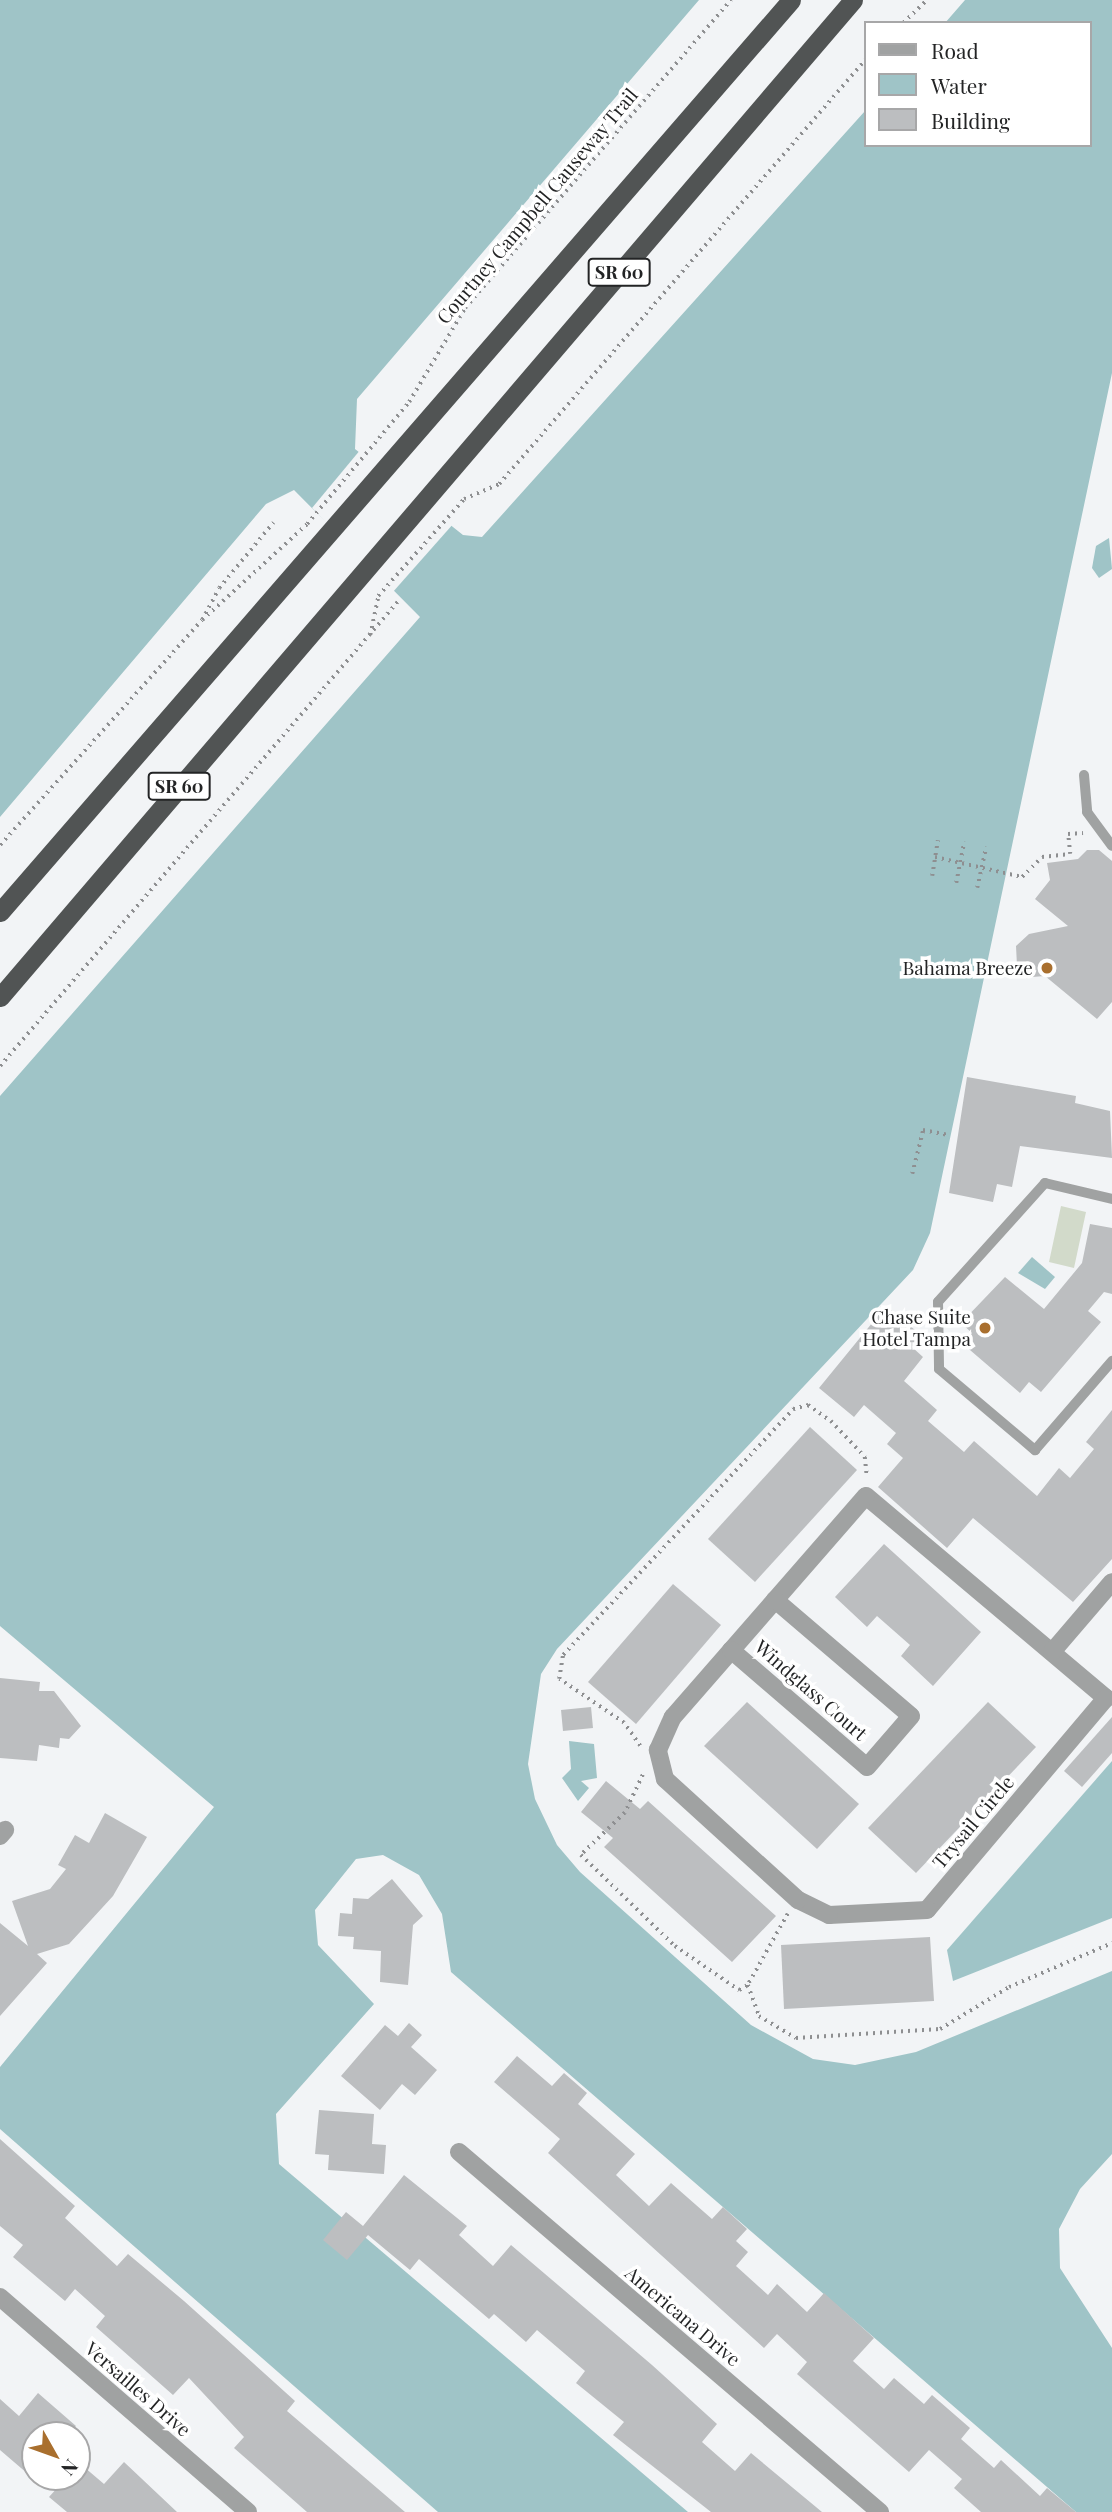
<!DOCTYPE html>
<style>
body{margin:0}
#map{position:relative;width:1112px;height:2512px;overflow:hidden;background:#f2f4f6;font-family:"Playfair Display",serif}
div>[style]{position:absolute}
.green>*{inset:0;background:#d2daca}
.water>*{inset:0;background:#9fc4c7}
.pier>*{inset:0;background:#f2f4f6}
.building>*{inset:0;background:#bcbec0}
.path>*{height:3.5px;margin-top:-1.75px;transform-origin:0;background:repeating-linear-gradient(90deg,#8e8f91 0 2px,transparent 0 7px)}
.service>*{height:10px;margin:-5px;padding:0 5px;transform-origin:5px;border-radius:5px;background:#a0a2a2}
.minor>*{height:18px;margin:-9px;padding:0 9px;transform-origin:9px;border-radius:9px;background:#a0a2a2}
.trunk>*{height:19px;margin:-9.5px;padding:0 9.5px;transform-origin:9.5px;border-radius:9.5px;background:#515454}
.dots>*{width:19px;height:19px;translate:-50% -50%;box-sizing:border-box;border:4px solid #fff;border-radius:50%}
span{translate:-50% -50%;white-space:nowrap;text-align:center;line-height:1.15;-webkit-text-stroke:7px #fff;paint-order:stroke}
.shield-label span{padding:2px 5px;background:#fff;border:2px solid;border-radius:5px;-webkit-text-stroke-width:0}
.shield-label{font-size:18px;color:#232425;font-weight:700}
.street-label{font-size:19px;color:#232425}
.poi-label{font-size:19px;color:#232425}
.right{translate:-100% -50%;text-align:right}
.legend{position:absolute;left:864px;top:21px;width:228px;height:126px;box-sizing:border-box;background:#fff;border:2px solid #a7a7a8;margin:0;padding:9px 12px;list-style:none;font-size:21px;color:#232425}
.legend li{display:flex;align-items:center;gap:14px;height:35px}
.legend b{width:35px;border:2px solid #a7a7a8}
.north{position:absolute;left:21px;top:2421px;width:70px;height:70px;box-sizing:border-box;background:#fff;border:2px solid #a7a7a8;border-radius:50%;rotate:130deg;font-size:19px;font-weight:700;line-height:28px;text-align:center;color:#232425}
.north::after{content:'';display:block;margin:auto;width:24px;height:32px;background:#a96f2e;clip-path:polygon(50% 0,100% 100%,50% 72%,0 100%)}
</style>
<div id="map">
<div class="green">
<i style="clip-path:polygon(1061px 1206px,1086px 1212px,1074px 1268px,1049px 1262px)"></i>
</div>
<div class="water">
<i style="clip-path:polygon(0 0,699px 0,357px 399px,355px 449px,463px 535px,482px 537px,865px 111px,865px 145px,1089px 145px,1089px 23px,945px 23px,965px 0,1112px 0,1112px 373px,930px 1233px,913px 1270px,557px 1649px,541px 1674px,528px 1764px,535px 1799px,557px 1845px,580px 1872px,751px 2025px,813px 2059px,855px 2065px,916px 2052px,1112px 1971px,1112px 2154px,1080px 2189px,1059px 2229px,1060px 2268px,1112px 2348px,1112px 2512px,1076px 2512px,451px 1972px,442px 1914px,419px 1875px,383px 1855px,356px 1859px,315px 1910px,318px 1945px,374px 2004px,276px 2114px,279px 2164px,688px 2512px,438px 2512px,0 2129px,0 2067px,214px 1807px,0 1626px,0 1096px,420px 617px,294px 490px,266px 504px,0 817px)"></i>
<i style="clip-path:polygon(1109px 538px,1112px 569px,1099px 578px,1092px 568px,1096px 546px)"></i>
<i style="clip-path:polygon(1032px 1257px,1055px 1277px,1045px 1289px,1018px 1273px)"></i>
<i style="clip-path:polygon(569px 1741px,594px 1744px,597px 1778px,581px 1781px,589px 1788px,578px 1801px,562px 1778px,571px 1769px)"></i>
<i style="clip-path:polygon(1112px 1761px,1112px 1918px,953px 1981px,947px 1950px)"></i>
</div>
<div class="pier">
<i style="clip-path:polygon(361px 449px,454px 523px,392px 593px,312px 508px)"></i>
</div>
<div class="building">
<i style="clip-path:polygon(1087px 850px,1099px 850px,1112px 861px,1112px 1002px,1097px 1019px,1045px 976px,1032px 977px,1017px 966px,1016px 946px,1029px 934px,1068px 926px,1035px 899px,1050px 880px,1047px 863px,1078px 859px)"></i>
<i style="clip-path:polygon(967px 1077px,1076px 1096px,1075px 1103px,1110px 1111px,1112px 1158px,1020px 1146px,1012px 1187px,997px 1184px,993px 1202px,949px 1193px)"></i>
<i style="clip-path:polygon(1090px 1224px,1112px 1228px,1112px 1294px,1104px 1292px,1088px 1311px,1101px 1322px,1041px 1392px,1029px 1382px,1020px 1393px,963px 1344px,972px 1333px,961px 1323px,1005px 1277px,1044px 1309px,1082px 1263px)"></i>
<i style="clip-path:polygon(886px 1306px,921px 1335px,912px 1347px,923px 1357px,904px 1381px,937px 1410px,928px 1421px,964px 1452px,974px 1441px,1037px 1496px,1059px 1468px,1070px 1478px,1094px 1449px,1086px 1442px,1112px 1410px,1112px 1559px,1073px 1602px,973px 1518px,947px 1548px,878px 1487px,903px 1458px,887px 1444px,896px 1433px,864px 1405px,854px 1417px,819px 1388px)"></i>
<i style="clip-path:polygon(810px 1427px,857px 1470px,755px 1582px,708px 1539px)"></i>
<i style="clip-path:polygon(884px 1544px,981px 1632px,933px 1686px,901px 1656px,910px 1645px,877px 1616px,867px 1627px,835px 1597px)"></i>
<i style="clip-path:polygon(673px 1584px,721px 1625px,636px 1724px,588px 1682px)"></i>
<i style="clip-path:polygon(0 1678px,40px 1682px,39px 1691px,54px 1691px,81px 1726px,69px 1739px,60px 1738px,59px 1748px,39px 1745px,37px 1761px,0 1758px)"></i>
<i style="clip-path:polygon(747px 1702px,859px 1804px,817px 1849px,704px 1746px)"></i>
<i style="clip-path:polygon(988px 1702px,1036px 1747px,916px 1873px,868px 1828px)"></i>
<i style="clip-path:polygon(591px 1707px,593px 1728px,563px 1731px,561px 1710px)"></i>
<i style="clip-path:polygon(1112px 1717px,1112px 1753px,1082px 1787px,1064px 1771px)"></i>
<i style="clip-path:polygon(606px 1781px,640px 1809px,648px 1801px,776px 1916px,732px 1962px,604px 1847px,613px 1838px,581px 1812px)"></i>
<i style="clip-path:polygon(105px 1813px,147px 1837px,113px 1896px,69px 1944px,37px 1954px,47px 1963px,0 2016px,0 1923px,28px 1946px,12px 1901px,50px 1889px,66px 1869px,58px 1865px,75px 1835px,89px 1843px)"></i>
<i style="clip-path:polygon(392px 1879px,423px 1916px,413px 1925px,408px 1985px,380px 1982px,381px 1951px,353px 1949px,354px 1937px,338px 1936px,340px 1913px,352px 1914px,353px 1898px,368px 1899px)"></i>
<i style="clip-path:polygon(930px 1937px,934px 2001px,784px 2009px,781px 1945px)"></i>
<i style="clip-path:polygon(409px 2023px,422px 2035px,411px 2047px,437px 2070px,415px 2095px,402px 2084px,380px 2110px,341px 2076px,385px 2025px,398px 2036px)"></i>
<i style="clip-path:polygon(517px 2056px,552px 2086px,564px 2073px,587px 2093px,578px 2104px,635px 2154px,616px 2175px,649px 2206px,671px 2183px,712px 2219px,723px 2207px,747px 2229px,736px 2241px,748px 2252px,736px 2266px,768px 2295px,777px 2284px,807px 2312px,824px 2293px,874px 2338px,853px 2361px,884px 2389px,894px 2378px,924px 2404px,932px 2395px,970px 2428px,961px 2439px,994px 2468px,1001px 2460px,1040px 2496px,1047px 2488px,1076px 2512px,981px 2512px,954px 2488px,962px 2479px,929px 2450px,909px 2472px,797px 2374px,807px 2362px,777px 2334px,764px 2348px,548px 2153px,560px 2139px,494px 2082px)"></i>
<i style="clip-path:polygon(319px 2110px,374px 2114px,372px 2144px,386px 2145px,384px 2174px,328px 2170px,329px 2155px,315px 2154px)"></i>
<i style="clip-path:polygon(0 2139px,75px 2206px,65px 2218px,117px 2266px,128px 2254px,184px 2301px,295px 2401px,287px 2411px,405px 2512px,307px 2512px,234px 2448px,244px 2437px,189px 2378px,173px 2395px,96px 2327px,105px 2316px,75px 2289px,65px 2301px,13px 2257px,23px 2245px,0 2226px)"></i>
<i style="clip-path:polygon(404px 2175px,467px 2226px,459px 2235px,493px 2266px,511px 2245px,652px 2365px,717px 2424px,702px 2442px,735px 2471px,751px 2453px,822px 2512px,711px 2512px,613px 2435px,624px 2422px,576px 2383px,585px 2371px,537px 2330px,526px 2342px,494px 2314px,489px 2319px,419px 2259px,410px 2270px,368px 2235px,347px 2260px,323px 2240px,346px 2212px,363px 2226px)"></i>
<i style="clip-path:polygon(38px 2393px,76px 2426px,68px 2435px,35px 2435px,35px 2480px,0 2450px,0 2399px,19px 2416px)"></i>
<i style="clip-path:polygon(77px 2461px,104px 2484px,124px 2462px,177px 2512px,67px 2512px,49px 2497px,67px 2477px,77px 2477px)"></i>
</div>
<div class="path">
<i style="left:903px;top:23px;width:33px;rotate:-44deg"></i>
<i style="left:202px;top:620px;width:142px;rotate:-42.4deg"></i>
<i style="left:307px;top:524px;width:159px;rotate:-50.1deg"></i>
<i style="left:409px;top:402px;width:109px;rotate:-59.2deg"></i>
<i style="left:465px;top:308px;width:407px;rotate:-49.2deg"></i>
<i style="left:370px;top:635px;width:40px;rotate:-78deg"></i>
<i style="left:378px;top:596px;width:130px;rotate:-48.4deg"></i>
<i style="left:464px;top:499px;width:38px;rotate:-23deg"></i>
<i style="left:499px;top:484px;width:560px;rotate:-49.2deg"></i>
<i style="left:0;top:845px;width:302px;rotate:-48.1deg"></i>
<i style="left:202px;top:620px;width:36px;rotate:-62deg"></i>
<i style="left:219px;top:588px;width:85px;rotate:-50.3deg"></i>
<i style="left:935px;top:857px;width:89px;rotate:12.9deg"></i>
<i style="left:1022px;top:877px;width:28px;rotate:-45deg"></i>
<i style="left:1042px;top:857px;width:28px;rotate:-6deg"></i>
<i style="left:1070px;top:854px;width:20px;rotate:-96deg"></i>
<i style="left:1068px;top:834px;width:15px;rotate:-4deg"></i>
<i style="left:932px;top:876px;width:36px;rotate:-81deg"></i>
<i style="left:956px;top:883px;width:42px;rotate:-79deg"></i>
<i style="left:977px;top:888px;width:42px;rotate:-77.6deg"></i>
<i style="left:0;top:1066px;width:615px;rotate:-49.42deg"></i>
<i style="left:912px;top:1174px;width:45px;rotate:-76deg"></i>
<i style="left:923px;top:1130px;width:26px;rotate:11deg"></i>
<i style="left:640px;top:1746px;width:28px;rotate:-125deg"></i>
<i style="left:624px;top:1723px;width:78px;rotate:-145.9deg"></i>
<i style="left:559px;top:1679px;width:24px;rotate:-81deg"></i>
<i style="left:563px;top:1655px;width:337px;rotate:-46.9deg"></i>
<i style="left:793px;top:1409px;width:16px;rotate:-15deg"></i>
<i style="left:808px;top:1405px;width:28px;rotate:35deg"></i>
<i style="left:831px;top:1421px;width:50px;rotate:46.6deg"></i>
<i style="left:865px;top:1457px;width:20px;rotate:84deg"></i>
<i style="left:643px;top:1775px;width:42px;rotate:115.3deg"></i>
<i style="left:625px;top:1813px;width:61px;rotate:136.3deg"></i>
<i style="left:581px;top:1855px;width:131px;rotate:44.1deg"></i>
<i style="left:675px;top:1946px;width:78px;rotate:34.5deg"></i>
<i style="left:739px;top:1990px;width:10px;rotate:-29deg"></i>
<i style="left:788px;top:1914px;width:81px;rotate:119.4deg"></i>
<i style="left:748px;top:1985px;width:33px;rotate:70deg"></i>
<i style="left:759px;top:2016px;width:43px;rotate:30.7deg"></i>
<i style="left:796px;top:2038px;width:144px;rotate:-3.6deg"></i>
<i style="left:940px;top:2029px;width:81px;rotate:-31.3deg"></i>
<i style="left:1009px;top:1987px;width:112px;rotate:-23.1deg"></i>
</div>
<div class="service">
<i style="left:1084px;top:775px;width:37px;rotate:85deg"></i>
<i style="left:1087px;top:812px;width:42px;rotate:53.7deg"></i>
<i style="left:1112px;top:1199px;width:69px;rotate:-166.6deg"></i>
<i style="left:1045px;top:1183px;width:160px;rotate:132deg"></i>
<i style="left:938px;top:1302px;width:67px;rotate:89.1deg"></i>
<i style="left:939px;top:1369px;width:126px;rotate:40.2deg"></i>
<i style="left:1035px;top:1450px;width:118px;rotate:-49.1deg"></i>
</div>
<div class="minor">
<i style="left:866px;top:1496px;width:314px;rotate:40.1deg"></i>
<i style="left:1106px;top:1698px;width:277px;rotate:130.2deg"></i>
<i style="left:927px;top:1910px;width:98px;rotate:177.1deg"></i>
<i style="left:829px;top:1915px;width:34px;rotate:-154deg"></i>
<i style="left:798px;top:1900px;width:180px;rotate:-137.7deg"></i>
<i style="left:665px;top:1779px;width:30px;rotate:-104deg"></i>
<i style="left:658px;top:1750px;width:36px;rotate:-66deg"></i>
<i style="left:673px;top:1717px;width:293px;rotate:-48.9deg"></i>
<i style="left:731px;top:1650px;width:179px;rotate:40.7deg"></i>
<i style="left:867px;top:1767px;width:67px;rotate:-49.2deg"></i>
<i style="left:911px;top:1716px;width:179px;rotate:-139.5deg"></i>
<i style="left:1052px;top:1652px;width:92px;rotate:-49.4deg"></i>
<i style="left:0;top:1836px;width:8px;rotate:-50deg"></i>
<i style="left:459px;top:2152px;width:554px;rotate:40.53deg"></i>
<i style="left:0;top:2297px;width:328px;rotate:40.9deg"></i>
</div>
<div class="trunk">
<i style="left:0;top:912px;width:1207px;rotate:-49.06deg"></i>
<i style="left:0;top:997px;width:1312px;rotate:-49.45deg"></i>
</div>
<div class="dots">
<i style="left:1047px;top:968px;background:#a96f2e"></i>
<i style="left:985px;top:1328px;background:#a96f2e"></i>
</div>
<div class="shield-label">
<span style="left:619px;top:272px">SR 60</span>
<span style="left:179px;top:786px">SR 60</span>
</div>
<div class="street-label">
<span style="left:537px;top:206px;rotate:-50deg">Courtney Campbell Causeway Trail</span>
<span style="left:811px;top:1690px;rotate:41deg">Windglass Court</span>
<span style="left:973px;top:1822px;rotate:-50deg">Trysail Circle</span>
<span style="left:683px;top:2316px;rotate:40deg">Americana Drive</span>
<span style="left:138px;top:2389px;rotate:41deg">Versailles Drive</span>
</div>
<div class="poi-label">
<span class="right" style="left:1033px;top:968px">Bahama Breeze</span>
<span class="right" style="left:971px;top:1328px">Chase Suite<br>Hotel Tampa</span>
</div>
<ul class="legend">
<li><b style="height:9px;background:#a0a2a2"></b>Road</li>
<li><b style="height:19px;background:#9fc4c7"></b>Water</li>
<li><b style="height:19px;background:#bcbec0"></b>Building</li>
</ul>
<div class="north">N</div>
</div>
